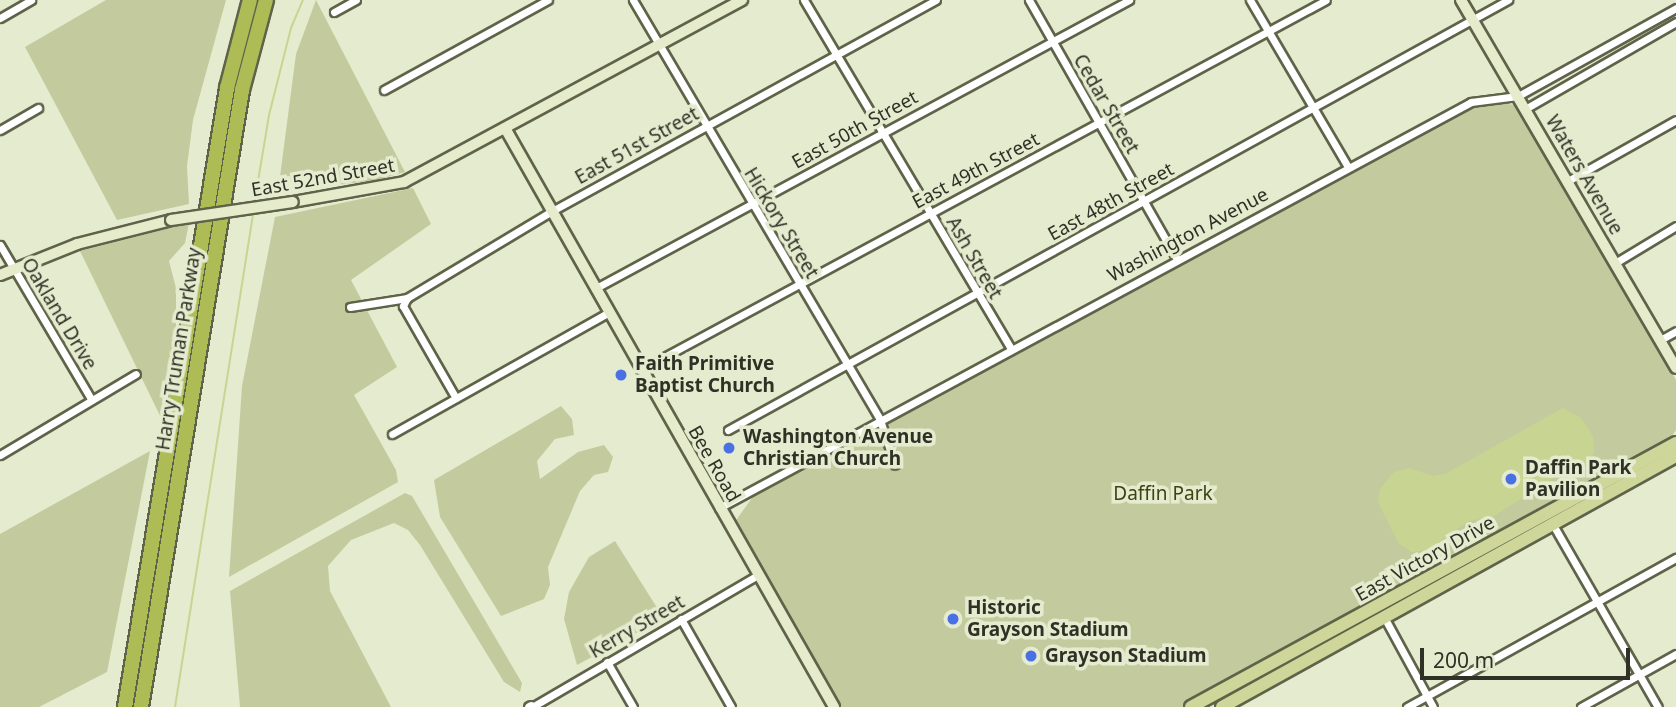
<!DOCTYPE html>
<style>
body{margin:0}
#map{position:relative;width:1676px;height:707px;overflow:hidden;background:#e5ebce;font-family:"Noto Sans",sans-serif}
div>[style]{position:absolute}
.green>*{inset:0;background:#c3cb9e}
.water>*{inset:0;background:#c8d491}
.stream>*{height:2px;margin:-1px;padding:0 1px;transform-origin:1px;border-radius:1px;background:#c8d491}
.roads{filter:drop-shadow(2px 0 #5e6349) drop-shadow(-2px 0 #5e6349) drop-shadow(0 2px #5e6349) drop-shadow(0 -2px #5e6349)}
.minor>*{height:7px;margin:-3.5px;padding:0 3.5px;transform-origin:3.5px;border-radius:3.5px;background:#fff}
.tertiary>*{height:9px;margin:-4.5px;padding:0 4.5px;transform-origin:4.5px;border-radius:4.5px;background:#fff}
.secondary>*{height:10px;margin:-5px;padding:0 5px;transform-origin:5px;border-radius:5px;background:#e6ebcc}
.primary>*{height:12px;margin:-6px;padding:0 6px;transform-origin:6px;border-radius:6px;background:#ced799}
.motorway>*{height:14px;margin:-7px;padding:0 7px;transform-origin:7px;border-radius:7px;background:#adbc55}
.bridges{filter:drop-shadow(2px 0 #5e6349) drop-shadow(-2px 0 #5e6349) drop-shadow(0 2px #5e6349) drop-shadow(0 -2px #5e6349)}
.secondary-bridge>*{height:10px;margin:-5px;padding:0 5px;transform-origin:5px;border-radius:5px;background:#e6ebcc}
.dots>*{width:19px;height:19px;translate:-50% -50%;box-sizing:border-box;border:4px solid #e5ebce;border-radius:50%}
span{translate:-50% -50%;white-space:nowrap;text-align:center;line-height:1.15;-webkit-text-stroke:7px #e5ebce;paint-order:stroke}
.street-label{font-size:19px;color:#2f3126}
.poi-label{font-size:19px;color:#2f3126;font-weight:700}
.left{translate:0 -50%;text-align:left}
.park-label{font-size:19px;color:#3d4312}
.scale{position:absolute;left:1420px;top:648px;width:210px;height:32px;box-sizing:border-box;border:4px solid #2f3126;border-top:0;padding-left:9px;font-size:21px;line-height:24px;white-space:nowrap;color:#2f3126;-webkit-text-stroke:5px #e5ebce;paint-order:stroke}
</style>
<div id="map">
<div class="green">
<i style="clip-path:polygon(106px 0,226px 0,193px 120px,187px 166px,189px 204px,117px 220px,25px 47px)"></i>
<i style="clip-path:polygon(316px 0,405px 172px,377px 180px,278px 192px,296px 54px)"></i>
<i style="clip-path:polygon(1479px 101px,1517px 105px,1676px 380px,1676px 430px,1672px 436px,1614px 473px,1183px 707px,838px 707px,734px 523px,757px 491px)"></i>
<i style="clip-path:polygon(413px 188px,431px 224px,351px 280px,397px 367px,354px 395px,396px 470px,398px 482px,229px 577px,242px 386px,275px 217px)"></i>
<i style="clip-path:polygon(189px 223px,185px 243px,169px 261px,176px 288px,176px 335px,165px 426px,80px 251px)"></i>
<i style="clip-path:polygon(561px 406px,572px 419px,574px 435px,555px 439px,537px 461px,540px 479px,578px 452px,604px 445px,613px 457px,608px 472px,594px 475px,580px 491px,548px 567px,550px 585px,544px 599px,501px 616px,440px 517px,434px 480px)"></i>
<i style="clip-path:polygon(150px 451px,107px 672px,39px 707px,0 707px,0 534px)"></i>
<i style="clip-path:polygon(405px 493px,412px 496px,522px 683px,520px 692px,504px 682px,420px 545px,408px 530px,394px 523px,351px 540px,328px 566px,330px 591px,391px 707px,240px 707px,230px 591px)"></i>
<i style="clip-path:polygon(615px 541px,661px 614px,659px 621px,577px 665px,564px 619px,569px 592px,589px 557px)"></i>
</div>
<div class="water">
<i style="clip-path:polygon(1563px 408px,1581px 418px,1593px 436px,1594px 453px,1586px 464px,1555px 477px,1494px 516px,1469px 521px,1427px 550px,1412px 552px,1399px 544px,1378px 502px,1380px 489px,1394px 472px,1410px 468px,1432px 476px,1445px 474px)"></i>
</div>
<div class="stream">
<i style="left:254px;top:205px;width:91px;rotate:-80.5deg"></i>
<i style="left:269px;top:115px;width:90px;rotate:-75.8deg"></i>
<i style="left:291px;top:28px;width:30px;rotate:-67deg"></i>
<i style="left:175px;top:707px;width:499px;rotate:-81deg"></i>
</div>
<div class="roads">
<div class="minor">
<i style="left:633px;top:0;width:487px;rotate:59.5deg"></i>
<i style="left:880px;top:420px;width:47px;rotate:71.6deg"></i>
<i style="left:804px;top:0;width:406px;rotate:59.3deg"></i>
<i style="left:1029px;top:0;width:298px;rotate:60.3deg"></i>
<i style="left:1250px;top:0;width:194px;rotate:59.6deg"></i>
<i style="left:334px;top:12px;width:25px;rotate:-29deg"></i>
<i style="left:0;top:18px;width:36px;rotate:-30deg"></i>
<i style="left:384px;top:90px;width:187px;rotate:-28.8deg"></i>
<i style="left:1525px;top:109px;width:174px;rotate:-29.9deg"></i>
<i style="left:0;top:130px;width:44px;rotate:-30.1deg"></i>
<i style="left:1566px;top:182px;width:126px;rotate:-29.4deg"></i>
<i style="left:0;top:245px;width:179px;rotate:59.4deg"></i>
<i style="left:1615px;top:263px;width:71px;rotate:-31.2deg"></i>
<i style="left:596px;top:288px;width:606px;rotate:-28.38deg"></i>
<i style="left:407px;top:298px;width:9px;rotate:117deg"></i>
<i style="left:403px;top:306px;width:106px;rotate:60.1deg"></i>
<i style="left:350px;top:307px;width:58px;rotate:-9deg"></i>
<i style="left:407px;top:298px;width:169px;rotate:-31deg"></i>
<i style="left:552px;top:211px;width:438px;rotate:-28.8deg"></i>
<i style="left:1660px;top:340px;width:18px;rotate:-29deg"></i>
<i style="left:640px;top:370px;width:779px;rotate:-28.34deg"></i>
<i style="left:728px;top:430px;width:891px;rotate:-28.87deg"></i>
<i style="left:392px;top:434px;width:248px;rotate:-29.3deg"></i>
<i style="left:0;top:455px;width:158px;rotate:-30.8deg"></i>
<i style="left:719px;top:508px;width:855px;rotate:-28.36deg"></i>
<i style="left:1471px;top:102px;width:47px;rotate:-7.3deg"></i>
<i style="left:1518px;top:96px;width:181px;rotate:-29.1deg"></i>
<i style="left:1552px;top:523px;width:212px;rotate:60.1deg"></i>
<i style="left:1384px;top:617px;width:102px;rotate:61.4deg"></i>
<i style="left:681px;top:619px;width:101px;rotate:60.4deg"></i>
<i style="left:607px;top:662px;width:52px;rotate:60deg"></i>
<i style="left:532px;top:707px;width:262px;rotate:-30.3deg"></i>
<i style="left:1407px;top:707px;width:308px;rotate:-29deg"></i>
<i style="left:1581px;top:707px;width:109px;rotate:-29.2deg"></i>
</div>
<div class="tertiary">
<i style="left:529px;top:707px;width:2px;rotate:-27deg"></i>
</div>
<div class="secondary">
<i style="left:1461px;top:0;width:426px;rotate:59.7deg"></i>
<i style="left:505px;top:128px;width:666px;rotate:60.39deg"></i>
<i style="left:293px;top:202px;width:113px;rotate:-10.2deg"></i>
<i style="left:404px;top:182px;width:384px;rotate:-28.3deg"></i>
<i style="left:0;top:275px;width:83px;rotate:-21.9deg"></i>
<i style="left:77px;top:244px;width:97px;rotate:-14.3deg"></i>
</div>
<div class="primary">
<i style="left:1191px;top:707px;width:552px;rotate:-28.56deg"></i>
<i style="left:1222px;top:707px;width:519px;rotate:-28.94deg"></i>
</div>
<div class="motorway">
<i style="left:125px;top:707px;width:627px;rotate:-80.64deg"></i>
<i style="left:227px;top:88px;width:91px;rotate:-75.4deg"></i>
<i style="left:141px;top:707px;width:625px;rotate:-80.7deg"></i>
<i style="left:242px;top:90px;width:93px;rotate:-75.1deg"></i>
</div>
</div>
<div class="bridges">
<div class="secondary-bridge">
<i style="left:171px;top:220px;width:123px;rotate:-8.4deg"></i>
</div>
</div>
<div class="dots">
<i style="left:621px;top:375px;background:#4a71e4"></i>
<i style="left:729px;top:448px;background:#4a71e4"></i>
<i style="left:1511px;top:479px;background:#4a71e4"></i>
<i style="left:953px;top:619px;background:#4a71e4"></i>
<i style="left:1031px;top:656px;background:#4a71e4"></i>
</div>
<div class="street-label">
<span style="left:1106px;top:104px;rotate:60deg">Cedar Street</span>
<span style="left:855px;top:130px;rotate:-29deg">East 50th Street</span>
<span style="left:637px;top:146px;rotate:-29deg">East 51st Street</span>
<span style="left:976px;top:171px;rotate:-28deg">East 49th Street</span>
<span style="left:1584px;top:175px;rotate:60deg">Waters Avenue</span>
<span style="left:323px;top:178px;rotate:-10deg">East 52nd Street</span>
<span style="left:1111px;top:202px;rotate:-29deg">East 48th Street</span>
<span style="left:781px;top:223px;rotate:59deg">Hickory Street</span>
<span style="left:1188px;top:235px;rotate:-28deg">Washington Avenue</span>
<span style="left:974px;top:258px;rotate:60deg">Ash Street</span>
<span style="left:59px;top:314px;rotate:59deg">Oakland Drive</span>
<span style="left:179px;top:349px;rotate:-81deg">Harry Truman Parkway</span>
<span style="left:714px;top:464px;rotate:60deg">Bee Road</span>
<span style="left:1425px;top:559px;rotate:-29deg">East Victory Drive</span>
<span style="left:637px;top:627px;rotate:-30deg">Kerry Street</span>
</div>
<div class="poi-label">
<span class="left" style="left:635px;top:375px">Faith Primitive<br>Baptist Church</span>
<span class="left" style="left:743px;top:448px">Washington Avenue<br>Christian Church</span>
<span class="left" style="left:1525px;top:479px">Daffin Park<br>Pavilion</span>
<span class="left" style="left:967px;top:619px">Historic<br>Grayson Stadium</span>
<span class="left" style="left:1045px;top:656px">Grayson Stadium</span>
</div>
<div class="park-label">
<span style="left:1163px;top:494px">Daffin Park</span>
</div>
<div class="scale">200 m</div>
</div>
